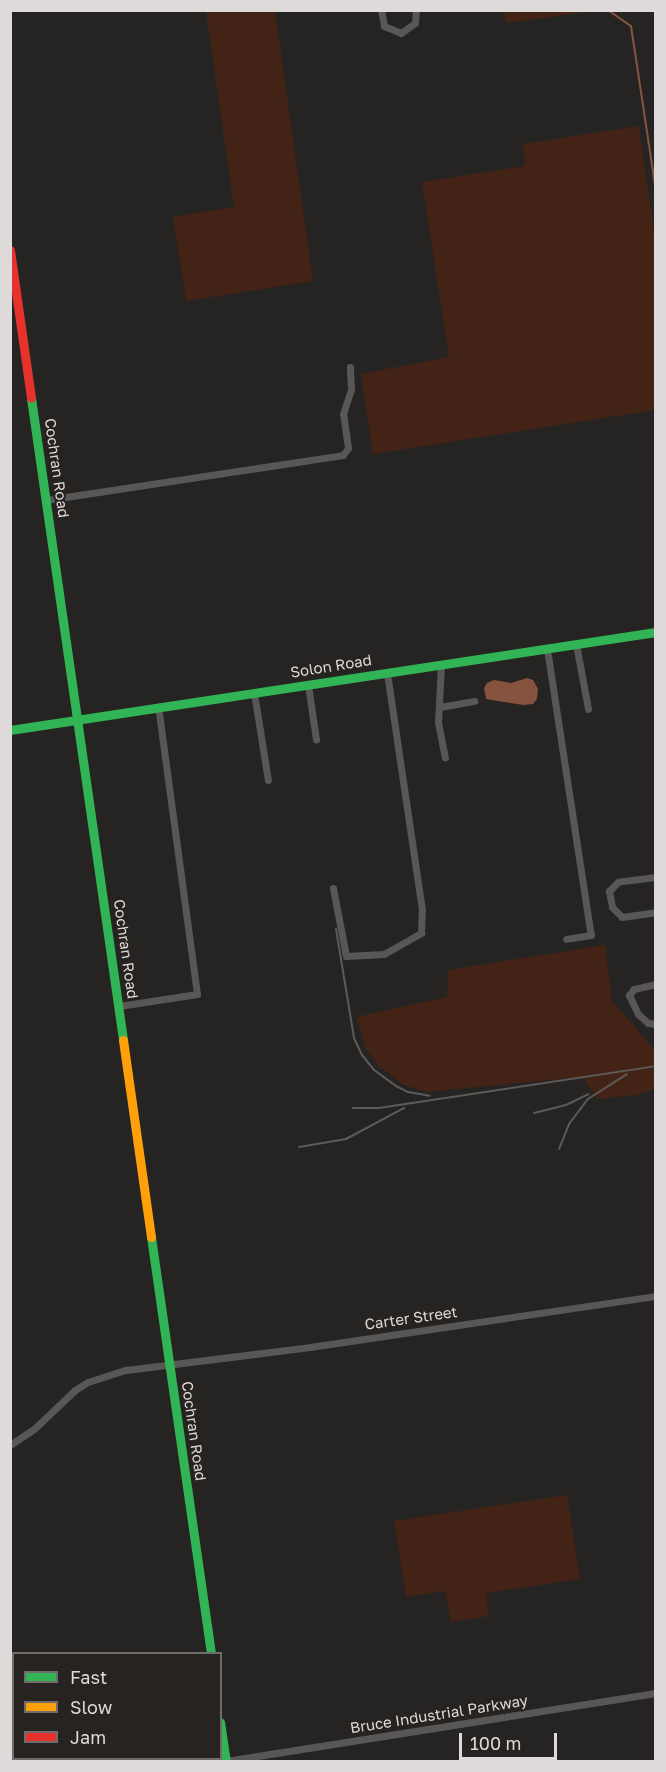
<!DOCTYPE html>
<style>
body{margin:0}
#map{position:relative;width:666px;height:1772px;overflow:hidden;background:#262422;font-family:"Golos Text",sans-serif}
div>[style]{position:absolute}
.green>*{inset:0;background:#432316}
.water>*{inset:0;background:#86533f}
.stream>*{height:2px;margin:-1px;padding:0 1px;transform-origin:1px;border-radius:1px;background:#86533f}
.street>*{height:7px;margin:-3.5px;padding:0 3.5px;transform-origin:3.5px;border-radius:3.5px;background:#585756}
.fast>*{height:9px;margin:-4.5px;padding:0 4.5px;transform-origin:4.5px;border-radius:4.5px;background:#30b455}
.slow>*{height:9px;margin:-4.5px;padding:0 4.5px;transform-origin:4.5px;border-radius:4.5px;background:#ff9f0a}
.jam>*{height:9px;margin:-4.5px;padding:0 4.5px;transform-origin:4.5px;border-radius:4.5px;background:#e5322d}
.rail>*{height:2px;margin:-1px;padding:0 1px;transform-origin:1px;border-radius:1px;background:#5d5b59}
span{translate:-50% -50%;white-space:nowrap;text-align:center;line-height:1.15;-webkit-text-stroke:4.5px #272321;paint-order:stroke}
.street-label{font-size:15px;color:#dddad9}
.frame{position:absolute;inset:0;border:12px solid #dddad9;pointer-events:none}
.legend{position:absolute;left:12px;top:1652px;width:210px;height:108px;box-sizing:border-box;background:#272321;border:2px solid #706c6b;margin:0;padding:8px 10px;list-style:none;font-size:18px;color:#dddad9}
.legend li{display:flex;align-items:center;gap:12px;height:30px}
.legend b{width:30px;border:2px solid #706c6b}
.scale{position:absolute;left:459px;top:1733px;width:98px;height:27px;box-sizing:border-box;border:3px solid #dddad9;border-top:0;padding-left:8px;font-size:18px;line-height:21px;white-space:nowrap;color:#dddad9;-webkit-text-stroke:4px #272321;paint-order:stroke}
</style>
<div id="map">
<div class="green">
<i style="clip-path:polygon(206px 11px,275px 11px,313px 281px,186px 301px,173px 217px,234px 207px)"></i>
<i style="clip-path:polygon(504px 11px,504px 10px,595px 11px,506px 23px)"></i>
<i style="clip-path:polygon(639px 126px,655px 238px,655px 410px,373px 454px,361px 374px,449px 357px,422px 182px,525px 166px,523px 144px)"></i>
<i style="clip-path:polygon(605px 945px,612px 1001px,655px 1050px,655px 1089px,637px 1095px,598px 1099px,582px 1077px,426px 1092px,402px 1084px,378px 1065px,366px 1049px,356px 1017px,447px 997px,448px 970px)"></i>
<i style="clip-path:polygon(567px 1495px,580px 1579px,486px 1593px,489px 1616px,451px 1622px,445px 1591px,406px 1597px,394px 1521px)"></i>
</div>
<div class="water">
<i style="clip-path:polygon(527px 678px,533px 680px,538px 689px,537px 699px,533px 704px,523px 705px,486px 699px,484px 688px,487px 683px,494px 680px,511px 683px)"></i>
</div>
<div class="stream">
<i style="left:608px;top:10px;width:28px;rotate:35deg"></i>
<i style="left:631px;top:26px;width:167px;rotate:81.4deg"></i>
</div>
<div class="street">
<i style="left:381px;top:10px;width:16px;rotate:79deg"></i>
<i style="left:384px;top:26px;width:18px;rotate:22deg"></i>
<i style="left:401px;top:33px;width:17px;rotate:-36deg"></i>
<i style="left:415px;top:23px;width:13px;rotate:-86deg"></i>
<i style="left:46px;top:500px;width:300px;rotate:-8.6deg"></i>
<i style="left:343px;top:455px;width:9px;rotate:-54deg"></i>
<i style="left:348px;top:448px;width:34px;rotate:-98deg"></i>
<i style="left:343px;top:414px;width:26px;rotate:-72deg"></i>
<i style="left:351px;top:389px;width:22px;rotate:-93deg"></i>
<i style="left:576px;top:644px;width:66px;rotate:79.5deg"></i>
<i style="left:547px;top:649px;width:289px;rotate:81.3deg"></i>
<i style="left:591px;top:935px;width:25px;rotate:171deg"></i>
<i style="left:441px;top:665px;width:57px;rotate:93deg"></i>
<i style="left:438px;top:722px;width:36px;rotate:79deg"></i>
<i style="left:308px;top:685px;width:55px;rotate:81.6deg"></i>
<i style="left:254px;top:693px;width:88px;rotate:80.9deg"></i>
<i style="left:440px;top:707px;width:35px;rotate:-10deg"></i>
<i style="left:656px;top:877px;width:38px;rotate:173deg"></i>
<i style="left:618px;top:882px;width:13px;rotate:135deg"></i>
<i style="left:609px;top:891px;width:16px;rotate:79deg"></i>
<i style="left:612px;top:907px;width:14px;rotate:45deg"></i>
<i style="left:622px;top:917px;width:34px;rotate:-8deg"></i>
<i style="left:333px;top:888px;width:69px;rotate:79.2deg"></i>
<i style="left:346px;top:956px;width:38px;rotate:-3deg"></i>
<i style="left:384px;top:954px;width:43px;rotate:-29.6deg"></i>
<i style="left:421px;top:933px;width:23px;rotate:-88deg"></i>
<i style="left:422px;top:910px;width:240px;rotate:-98.4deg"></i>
<i style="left:656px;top:984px;width:23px;rotate:167deg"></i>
<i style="left:634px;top:989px;width:8px;rotate:130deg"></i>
<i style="left:629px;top:995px;width:21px;rotate:65deg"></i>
<i style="left:638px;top:1014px;width:13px;rotate:42deg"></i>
<i style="left:648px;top:1023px;width:8px;rotate:7deg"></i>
<i style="left:119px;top:1006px;width:79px;rotate:-8.7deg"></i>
<i style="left:197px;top:994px;width:290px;rotate:-97.7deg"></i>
<i style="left:10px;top:1445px;width:30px;rotate:-34deg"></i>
<i style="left:35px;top:1428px;width:55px;rotate:-43.5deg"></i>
<i style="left:75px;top:1390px;width:15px;rotate:-32deg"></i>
<i style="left:88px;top:1382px;width:40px;rotate:-18deg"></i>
<i style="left:126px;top:1370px;width:185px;rotate:-7.1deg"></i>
<i style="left:310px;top:1347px;width:350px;rotate:-8.4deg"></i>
<i style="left:226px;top:1761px;width:435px;rotate:-9deg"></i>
</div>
<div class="fast">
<i style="left:31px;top:398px;width:649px;rotate:81.84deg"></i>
<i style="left:10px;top:730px;width:653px;rotate:-8.63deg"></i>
<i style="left:151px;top:1237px;width:421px;rotate:81.8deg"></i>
<i style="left:220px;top:1722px;width:40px;rotate:81.5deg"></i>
</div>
<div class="slow">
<i style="left:123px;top:1040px;width:199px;rotate:81.9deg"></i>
</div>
<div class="jam">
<i style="left:10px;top:250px;width:149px;rotate:81.9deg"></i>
</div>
<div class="rail">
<i style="left:336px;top:929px;width:110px;rotate:80.6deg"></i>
<i style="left:354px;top:1038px;width:19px;rotate:65deg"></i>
<i style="left:362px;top:1055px;width:19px;rotate:51deg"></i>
<i style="left:374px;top:1070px;width:27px;rotate:36deg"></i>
<i style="left:396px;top:1086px;width:13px;rotate:27deg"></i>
<i style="left:408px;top:1092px;width:22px;rotate:10deg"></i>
<i style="left:353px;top:1108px;width:26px"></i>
<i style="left:379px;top:1108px;width:280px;rotate:-8.6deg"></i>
<i style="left:534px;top:1113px;width:33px;rotate:-14deg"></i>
<i style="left:566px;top:1105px;width:25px;rotate:-26deg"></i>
<i style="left:299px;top:1147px;width:48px;rotate:-9.7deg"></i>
<i style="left:346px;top:1139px;width:66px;rotate:-28.1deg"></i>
<i style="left:559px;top:1149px;width:27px;rotate:-68deg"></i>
<i style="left:569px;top:1124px;width:31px;rotate:-53deg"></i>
<i style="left:588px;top:1099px;width:46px;rotate:-32.7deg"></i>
</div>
<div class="street-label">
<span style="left:57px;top:468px;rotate:82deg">Cochran Road</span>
<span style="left:331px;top:666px;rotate:-9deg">Solon Road</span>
<span style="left:126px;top:949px;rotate:82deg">Cochran Road</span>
<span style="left:411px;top:1318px;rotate:-8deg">Carter Street</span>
<span style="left:194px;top:1431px;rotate:82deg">Cochran Road</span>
<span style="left:439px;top:1714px;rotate:-9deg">Bruce Industrial Parkway</span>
</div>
<div class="frame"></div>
<ul class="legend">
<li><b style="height:8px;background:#30b455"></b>Fast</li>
<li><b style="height:8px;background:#ff9f0a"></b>Slow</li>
<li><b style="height:8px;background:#e5322d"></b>Jam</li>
</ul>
<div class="scale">100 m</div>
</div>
